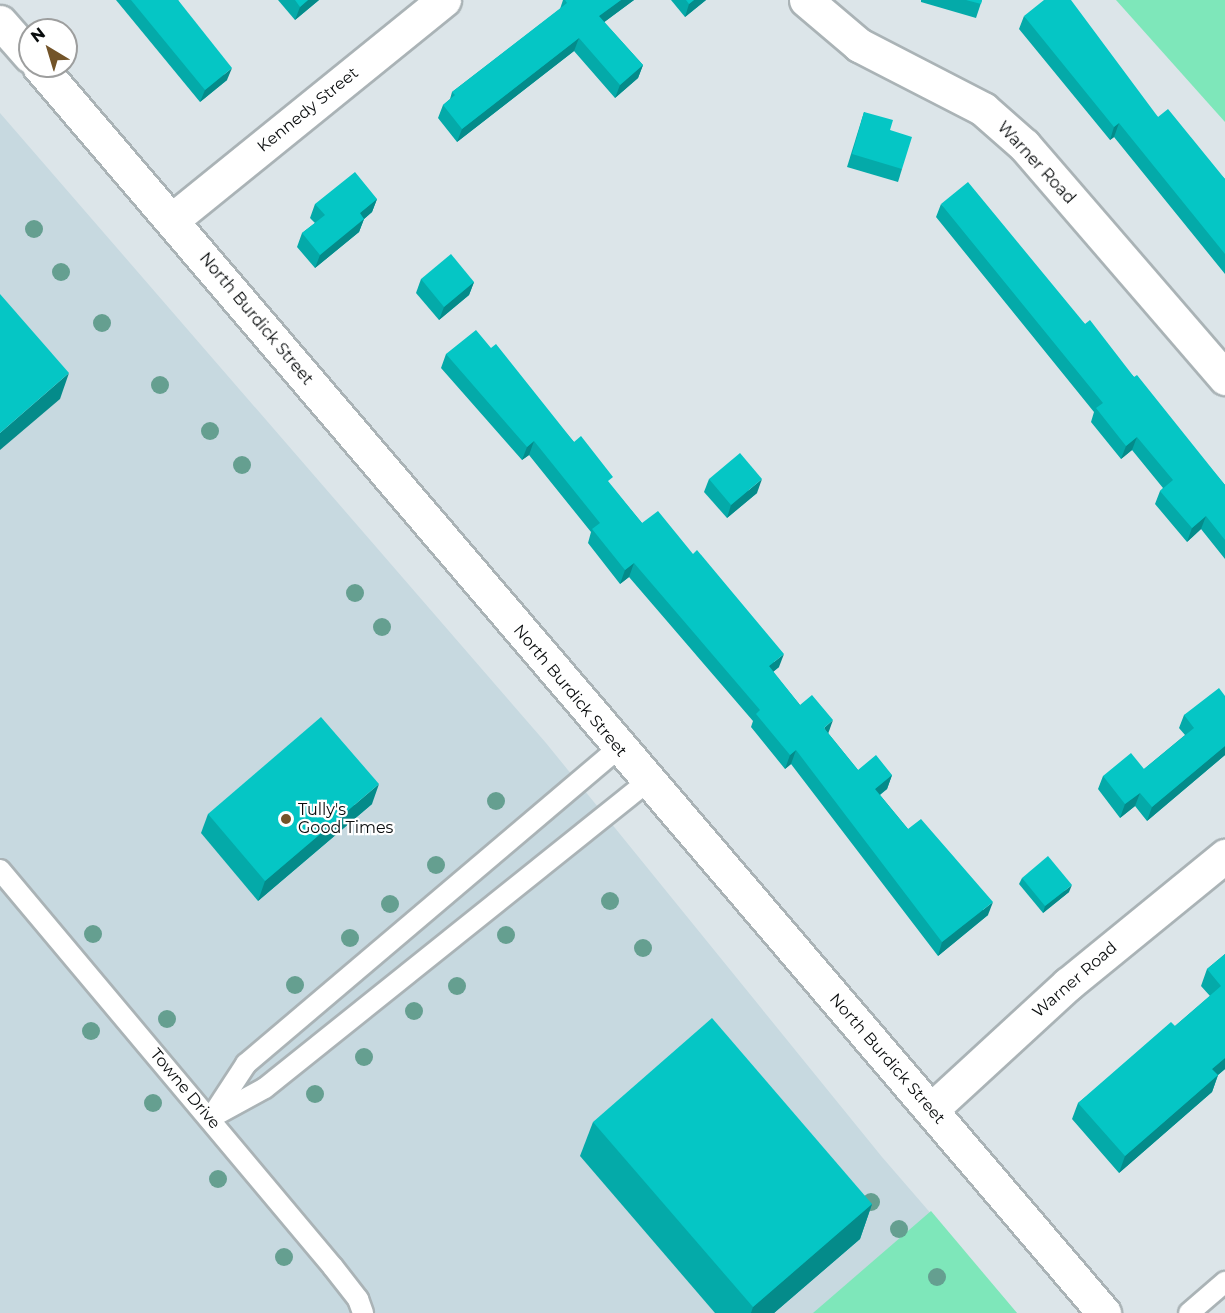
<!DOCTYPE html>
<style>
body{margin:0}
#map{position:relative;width:1225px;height:1313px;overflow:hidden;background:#dce5e9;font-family:Montserrat,sans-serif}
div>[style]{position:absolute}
.built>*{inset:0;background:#c7d9e0}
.green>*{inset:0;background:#7ee7ba}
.roads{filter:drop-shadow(2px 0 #aab3b6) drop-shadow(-2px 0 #aab3b6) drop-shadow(0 2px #aab3b6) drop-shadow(0 -2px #aab3b6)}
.service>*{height:20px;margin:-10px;padding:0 10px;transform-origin:10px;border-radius:10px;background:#fff}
.minor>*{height:33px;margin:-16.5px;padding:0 16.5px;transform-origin:16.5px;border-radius:16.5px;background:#fff}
.tertiary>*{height:33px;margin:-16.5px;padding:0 16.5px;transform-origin:16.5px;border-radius:16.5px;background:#fff}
.trees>*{width:18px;height:18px;margin:-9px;border-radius:50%;background:#659f90}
.wall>*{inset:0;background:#04aaa9}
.shaded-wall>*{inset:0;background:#048b8a}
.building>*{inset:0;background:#05c6c5}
.dots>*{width:16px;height:16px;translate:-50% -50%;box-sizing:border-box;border:3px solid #fff;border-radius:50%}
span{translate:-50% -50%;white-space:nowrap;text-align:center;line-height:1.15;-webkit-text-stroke:4.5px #fff;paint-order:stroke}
.street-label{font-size:16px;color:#090c0d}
.poi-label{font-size:16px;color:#090c0d}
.left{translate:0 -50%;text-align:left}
.north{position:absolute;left:18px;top:18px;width:60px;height:60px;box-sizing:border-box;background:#fff;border:2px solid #9d9e9e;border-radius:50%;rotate:322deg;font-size:16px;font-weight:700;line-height:24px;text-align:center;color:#090c0d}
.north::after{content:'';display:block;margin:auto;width:21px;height:27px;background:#735429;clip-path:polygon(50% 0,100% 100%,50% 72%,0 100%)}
</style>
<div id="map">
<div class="built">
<i style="clip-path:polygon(0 113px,546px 743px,882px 1157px,1017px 1313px,0 1313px)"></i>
</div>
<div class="green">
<i style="clip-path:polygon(1116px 0,1225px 0,1225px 122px)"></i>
<i style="clip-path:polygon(931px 1211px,1017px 1313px,813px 1313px)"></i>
</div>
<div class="roads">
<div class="service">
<i style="left:0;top:870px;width:518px;rotate:50.01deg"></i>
<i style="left:333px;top:1267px;width:41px;rotate:52deg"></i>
<i style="left:358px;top:1299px;width:15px;rotate:70deg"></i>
<i style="left:212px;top:1117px;width:60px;rotate:-28.7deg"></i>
<i style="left:265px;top:1088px;width:489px;rotate:-38.7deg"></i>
<i style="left:210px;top:1119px;width:66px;rotate:-56.8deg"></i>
<i style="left:246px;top:1064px;width:488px;rotate:-40.3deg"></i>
<i style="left:1189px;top:1313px;width:48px;rotate:-40.7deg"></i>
</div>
<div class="minor">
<i style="left:806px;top:0;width:70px;rotate:40.3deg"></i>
<i style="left:859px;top:45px;width:140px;rotate:27.3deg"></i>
<i style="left:983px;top:109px;width:55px;rotate:41.3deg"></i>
<i style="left:1024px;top:145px;width:308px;rotate:49.2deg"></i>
<i style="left:172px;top:220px;width:350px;rotate:-39deg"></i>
<i style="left:931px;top:1110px;width:186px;rotate:-42.6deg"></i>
<i style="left:1068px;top:984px;width:203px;rotate:-39.2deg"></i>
</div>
<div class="tertiary">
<i style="left:0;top:22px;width:45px;rotate:48.6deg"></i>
<i style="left:39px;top:66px;width:1640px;rotate:49.5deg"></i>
</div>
</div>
<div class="trees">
<i style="left:34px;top:229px"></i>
<i style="left:61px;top:272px"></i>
<i style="left:102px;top:323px"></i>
<i style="left:160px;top:385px"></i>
<i style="left:210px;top:431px"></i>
<i style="left:242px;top:465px"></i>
<i style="left:355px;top:593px"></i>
<i style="left:382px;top:627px"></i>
<i style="left:496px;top:801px"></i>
<i style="left:436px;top:865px"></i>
<i style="left:610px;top:901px"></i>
<i style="left:390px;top:904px"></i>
<i style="left:93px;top:934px"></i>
<i style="left:506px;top:935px"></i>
<i style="left:350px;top:938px"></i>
<i style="left:643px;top:948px"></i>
<i style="left:295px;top:985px"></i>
<i style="left:457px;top:986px"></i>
<i style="left:414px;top:1011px"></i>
<i style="left:167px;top:1019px"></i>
<i style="left:91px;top:1031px"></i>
<i style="left:364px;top:1057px"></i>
<i style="left:315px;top:1094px"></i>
<i style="left:153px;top:1103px"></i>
<i style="left:218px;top:1179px"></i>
<i style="left:871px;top:1202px"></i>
<i style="left:899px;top:1229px"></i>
<i style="left:284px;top:1257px"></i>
<i style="left:937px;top:1277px"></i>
</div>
<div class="wall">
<i style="clip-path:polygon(116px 0,178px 0,227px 80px,200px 102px)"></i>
<i style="clip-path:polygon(278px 0,319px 0,295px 20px)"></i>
<i style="clip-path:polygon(563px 0,634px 0,604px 22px,643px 65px,638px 78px,615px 98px,574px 51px,457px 142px,438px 118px,443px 105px,450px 99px,452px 92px,560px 9px)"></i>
<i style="clip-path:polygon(671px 0,706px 0,685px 17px)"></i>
<i style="clip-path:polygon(921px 0,982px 0,976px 18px,921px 2px)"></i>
<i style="clip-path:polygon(1024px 16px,1158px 117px,1225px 179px,1225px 274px,1114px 137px,1110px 140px,1019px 29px)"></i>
<i style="clip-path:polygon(864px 112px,890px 130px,902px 169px,898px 182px,847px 167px)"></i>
<i style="clip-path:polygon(377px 199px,372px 212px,364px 219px,359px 232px,315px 268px,297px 247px,302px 233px,315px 223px,310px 218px,315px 204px)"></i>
<i style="clip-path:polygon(941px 204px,1085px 324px,1134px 377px,1225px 485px,1225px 559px,1201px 529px,1187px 542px,1155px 504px,1160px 491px,1163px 488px,1132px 450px,1121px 459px,1091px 422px,1094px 412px,936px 217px)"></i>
<i style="clip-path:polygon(421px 279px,474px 282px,469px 295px,439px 320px,416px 293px)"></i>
<i style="clip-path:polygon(491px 348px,574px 442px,642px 523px,779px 667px,773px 672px,800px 705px,828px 733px,858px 770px,892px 775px,887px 789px,880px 795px,908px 829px,988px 915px,938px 956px,791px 764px,785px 769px,751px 727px,753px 721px,629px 577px,620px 584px,588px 543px,591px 532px,529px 455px,522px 460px,441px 368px,446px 354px)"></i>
<i style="clip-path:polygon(709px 479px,757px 493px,727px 518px,704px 492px)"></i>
<i style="clip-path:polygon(1225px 696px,1225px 755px,1147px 821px,1135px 806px,1120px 818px,1098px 789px,1103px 776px,1144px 769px,1185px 735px,1179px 728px,1184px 715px)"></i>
<i style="clip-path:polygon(372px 804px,258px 901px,201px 833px,208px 814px)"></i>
<i style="clip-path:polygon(1022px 878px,1069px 892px,1043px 913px,1019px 884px)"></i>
<i style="clip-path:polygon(1225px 954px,1225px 1069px,1218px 1075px,1212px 1092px,1119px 1173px,1072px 1119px,1078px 1103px,1175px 1026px,1210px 996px,1201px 986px,1207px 969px)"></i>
<i style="clip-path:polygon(593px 1122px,872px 1204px,860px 1239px,774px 1313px,715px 1313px,580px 1156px)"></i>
</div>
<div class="shaded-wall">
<i style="clip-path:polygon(308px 0,319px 0,295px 20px,300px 7px)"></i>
<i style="clip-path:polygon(621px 0,634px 0,595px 29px,599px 16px)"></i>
<i style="clip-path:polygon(694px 0,706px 0,685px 17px,689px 4px)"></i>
<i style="clip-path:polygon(579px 38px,574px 51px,457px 142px,462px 129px)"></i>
<i style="clip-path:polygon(643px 65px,638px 78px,615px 98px,620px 85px)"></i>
<i style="clip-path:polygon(232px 68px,227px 80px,200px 102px,205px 90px)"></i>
<i style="clip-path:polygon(1119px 123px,1114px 137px,1110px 140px,1114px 127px)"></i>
<i style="clip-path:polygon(377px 199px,372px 212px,364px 219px,359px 232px,315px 268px,320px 255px,360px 213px)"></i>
<i style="clip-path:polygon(474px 282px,469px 295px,439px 320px,444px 307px)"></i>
<i style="clip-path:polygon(69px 373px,60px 399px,0 450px,0 433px)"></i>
<i style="clip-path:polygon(1137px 437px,1132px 450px,1121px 459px,1126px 446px)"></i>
<i style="clip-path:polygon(534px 441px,529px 455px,522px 460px,527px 447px)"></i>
<i style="clip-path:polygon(762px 479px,757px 493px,727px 518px,731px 505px)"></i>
<i style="clip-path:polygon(1206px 516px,1201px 529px,1187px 542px,1192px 528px)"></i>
<i style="clip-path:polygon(634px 563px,629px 577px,620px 584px,625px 570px)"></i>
<i style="clip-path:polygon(784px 654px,779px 667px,764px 679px,769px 666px)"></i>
<i style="clip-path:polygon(833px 720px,828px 734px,824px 728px)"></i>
<i style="clip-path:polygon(1225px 746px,1225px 755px,1147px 821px,1152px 807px)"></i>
<i style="clip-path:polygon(796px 750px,791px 764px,785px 769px,790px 755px)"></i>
<i style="clip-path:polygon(892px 775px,887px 789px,870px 802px,875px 789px)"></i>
<i style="clip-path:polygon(379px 784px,372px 804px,258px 901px,265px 881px)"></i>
<i style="clip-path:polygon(1140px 793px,1135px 806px,1120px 818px,1125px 804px)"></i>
<i style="clip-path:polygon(1072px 885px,1069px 892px,1043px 913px,1045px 906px)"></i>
<i style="clip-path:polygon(993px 902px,988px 915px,938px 956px,942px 942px)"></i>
<i style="clip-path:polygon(1225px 1058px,1225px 1069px,1206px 1085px,1212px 1069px)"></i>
<i style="clip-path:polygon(1218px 1075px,1212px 1092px,1119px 1173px,1125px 1156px)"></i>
<i style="clip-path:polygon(872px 1204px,860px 1239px,774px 1313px,751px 1313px,753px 1307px)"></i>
</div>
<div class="building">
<i style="clip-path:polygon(131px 0,178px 0,232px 68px,205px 90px)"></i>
<i style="clip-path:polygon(295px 0,308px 0,300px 7px)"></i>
<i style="clip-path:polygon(565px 0,621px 0,599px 16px,643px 65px,620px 85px,579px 38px,462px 129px,443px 105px,455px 95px,452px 92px,567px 3px)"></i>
<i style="clip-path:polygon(686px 0,694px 0,689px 4px)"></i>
<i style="clip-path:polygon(966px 0,982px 0,981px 4px)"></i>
<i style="clip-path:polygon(1044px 0,1071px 0,1158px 117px,1168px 109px,1225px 179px,1225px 254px,1119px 123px,1114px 127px,1024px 16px)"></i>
<i style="clip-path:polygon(864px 112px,893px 120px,890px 130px,912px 137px,902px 169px,852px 154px)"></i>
<i style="clip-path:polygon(355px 172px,377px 199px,360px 213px,364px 219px,320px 255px,302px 233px,325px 215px,315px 204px)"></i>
<i style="clip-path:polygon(968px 182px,1085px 324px,1090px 320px,1134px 377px,1137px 375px,1225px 485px,1225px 540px,1206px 516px,1192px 528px,1160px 491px,1173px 480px,1137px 437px,1126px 446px,1096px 408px,1103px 403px,941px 204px)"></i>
<i style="clip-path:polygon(451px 254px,474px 282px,444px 307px,421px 279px)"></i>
<i style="clip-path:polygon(0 294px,69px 373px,0 433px)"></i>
<i style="clip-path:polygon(476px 330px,491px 348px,496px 344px,574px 442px,581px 436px,613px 477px,608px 481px,642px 523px,658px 511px,693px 554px,697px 550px,784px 654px,769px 666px,800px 705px,812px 695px,833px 720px,824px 728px,858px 770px,876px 755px,892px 775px,875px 789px,908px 829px,921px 819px,993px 902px,942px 942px,796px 750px,790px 755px,756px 714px,760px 710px,634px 563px,625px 570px,592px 529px,600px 523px,534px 441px,527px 447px,446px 354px)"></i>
<i style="clip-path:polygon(740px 453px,762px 479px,731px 505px,709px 479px)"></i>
<i style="clip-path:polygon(1219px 688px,1225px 696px,1225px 746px,1152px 807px,1140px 793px,1125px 804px,1103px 776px,1131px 753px,1144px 769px,1194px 728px,1184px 715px)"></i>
<i style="clip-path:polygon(321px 717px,379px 784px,265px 881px,208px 814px)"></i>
<i style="clip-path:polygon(1048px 856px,1072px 885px,1045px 906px,1022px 878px)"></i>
<i style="clip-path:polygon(1225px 954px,1225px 1058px,1212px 1069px,1218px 1075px,1125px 1156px,1078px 1103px,1171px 1022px,1175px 1026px,1221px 986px,1207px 969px)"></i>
<i style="clip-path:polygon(712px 1018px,872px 1204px,753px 1307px,593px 1122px)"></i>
</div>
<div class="dots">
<i style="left:286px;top:819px;background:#735429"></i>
</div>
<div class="street-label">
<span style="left:308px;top:110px;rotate:-39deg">Kennedy Street</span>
<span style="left:1036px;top:163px;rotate:47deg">Warner Road</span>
<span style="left:256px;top:319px;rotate:50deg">North Burdick Street</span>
<span style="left:570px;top:691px;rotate:50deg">North Burdick Street</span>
<span style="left:1075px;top:980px;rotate:-41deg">Warner Road</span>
<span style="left:887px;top:1059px;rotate:49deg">North Burdick Street</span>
<span style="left:185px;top:1089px;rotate:50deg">Towne Drive</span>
</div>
<div class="poi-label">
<span class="left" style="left:298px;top:819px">Tully's<br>Good Times</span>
</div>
<div class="north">N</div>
</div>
